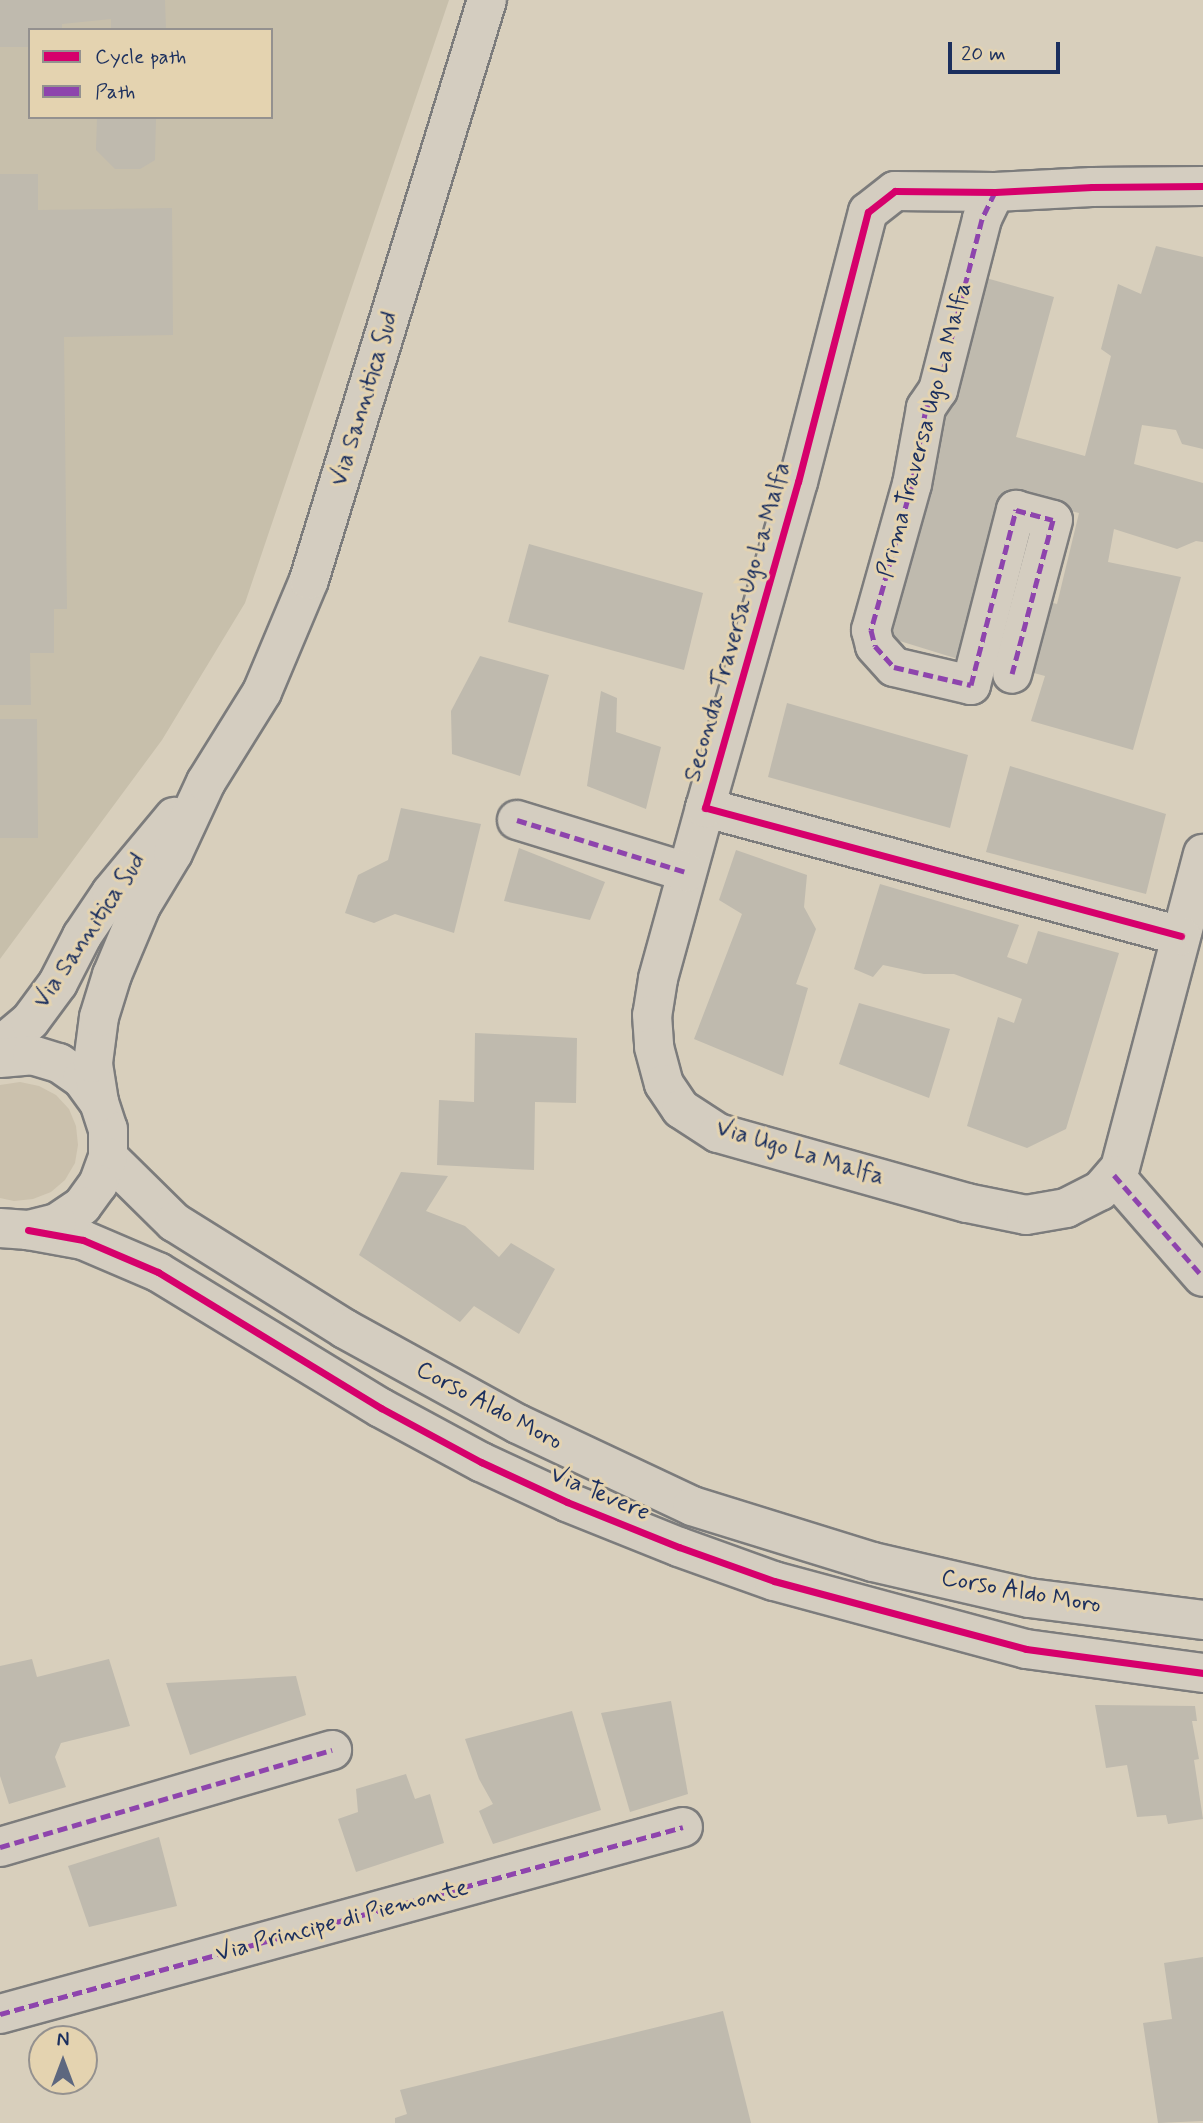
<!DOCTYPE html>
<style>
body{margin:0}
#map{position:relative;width:1203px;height:2123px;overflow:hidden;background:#d8cfbc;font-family:Mynerve,sans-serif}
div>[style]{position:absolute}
.built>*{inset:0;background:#c7bfab}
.green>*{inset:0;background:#cbc1ad}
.building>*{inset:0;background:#bfbaae}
.roads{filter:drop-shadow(2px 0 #7c7c7c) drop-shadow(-2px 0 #7c7c7c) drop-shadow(0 2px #7c7c7c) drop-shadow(0 -2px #7c7c7c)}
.minor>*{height:38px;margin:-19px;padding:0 19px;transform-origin:19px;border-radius:19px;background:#d4cdc0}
.major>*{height:38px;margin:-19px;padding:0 19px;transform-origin:19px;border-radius:19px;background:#d4cdc0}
.quiet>*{height:5px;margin-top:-2.5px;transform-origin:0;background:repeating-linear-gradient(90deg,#8e44ad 0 10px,transparent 0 15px)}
.cycleway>*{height:7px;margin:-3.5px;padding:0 3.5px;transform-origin:3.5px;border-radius:3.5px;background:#d6006c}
span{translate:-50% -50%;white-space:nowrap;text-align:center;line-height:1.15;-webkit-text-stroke:6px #e4d3b0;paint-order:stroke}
.street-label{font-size:24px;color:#1b2f5e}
.legend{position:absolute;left:28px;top:28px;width:245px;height:91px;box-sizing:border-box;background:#e4d3b0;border:2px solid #94918f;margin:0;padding:9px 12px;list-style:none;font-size:21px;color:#1b2f5e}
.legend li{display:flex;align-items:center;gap:14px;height:35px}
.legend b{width:35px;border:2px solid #94918f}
.north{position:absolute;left:28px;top:2025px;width:70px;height:70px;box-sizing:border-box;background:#e4d3b0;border:2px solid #94918f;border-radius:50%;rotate:0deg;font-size:19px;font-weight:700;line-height:28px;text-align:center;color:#1b2f5e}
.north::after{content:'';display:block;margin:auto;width:24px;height:32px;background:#5d677f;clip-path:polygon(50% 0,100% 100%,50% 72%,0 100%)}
.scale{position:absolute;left:948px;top:42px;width:112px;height:32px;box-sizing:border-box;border:4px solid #1b2f5e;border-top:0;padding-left:9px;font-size:21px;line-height:24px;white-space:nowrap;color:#1b2f5e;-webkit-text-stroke:5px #e4d3b0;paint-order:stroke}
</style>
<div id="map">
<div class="built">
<i style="clip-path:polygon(evenodd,0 0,449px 0,245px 603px,162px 740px,0 959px,0 0,30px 30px,271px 30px,271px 117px,30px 117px,30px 30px)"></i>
</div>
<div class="green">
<i style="clip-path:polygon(20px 1082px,39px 1086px,56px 1095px,69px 1109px,76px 1126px,78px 1145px,75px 1163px,65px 1180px,51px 1192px,33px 1199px,14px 1201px,0 1198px,0 1085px)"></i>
</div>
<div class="building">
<i style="clip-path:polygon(0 0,165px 0,166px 30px,111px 30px,111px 19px,62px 24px,62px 30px,30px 30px,30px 47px,0 47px)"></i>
<i style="clip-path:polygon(97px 117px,156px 117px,155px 160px,140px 169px,115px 169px,96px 150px)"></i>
<i style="clip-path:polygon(0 174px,38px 174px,38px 210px,172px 208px,173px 335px,64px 337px,67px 609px,54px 609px,54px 653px,30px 653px,31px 705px,0 705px)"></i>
<i style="clip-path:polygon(1156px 246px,1203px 257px,1203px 449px,1182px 444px,1176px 430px,1142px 425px,1134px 464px,1203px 483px,1203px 542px,1196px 541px,1177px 549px,1114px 529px,1108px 562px,1181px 577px,1133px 750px,1031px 721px,1045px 676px,1019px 669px,1034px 598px,1057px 604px,1079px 513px,1000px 494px,958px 659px,890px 638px,933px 473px,918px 467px,986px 278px,1054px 297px,1016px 437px,1085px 456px,1111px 356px,1101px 349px,1118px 284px,1141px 294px)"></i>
<i style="clip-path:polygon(529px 544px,703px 593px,684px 670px,508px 622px)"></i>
<i style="clip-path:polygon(480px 656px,549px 675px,520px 776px,452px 754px,451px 711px)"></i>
<i style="clip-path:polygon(601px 691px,617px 698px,616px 732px,661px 747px,646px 809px,587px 786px)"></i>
<i style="clip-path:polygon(787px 703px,968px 755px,950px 828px,768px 777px)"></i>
<i style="clip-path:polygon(0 719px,37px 719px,38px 838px,0 838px)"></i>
<i style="clip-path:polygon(1010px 766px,1166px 814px,1146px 894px,986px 852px)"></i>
<i style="clip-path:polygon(401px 808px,481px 824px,454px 933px,395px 914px,374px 923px,345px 913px,358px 875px,388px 860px)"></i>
<i style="clip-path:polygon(519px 848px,605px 882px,590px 920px,504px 901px)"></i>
<i style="clip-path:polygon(736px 850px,807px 875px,804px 907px,816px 929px,796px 984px,808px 988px,783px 1076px,694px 1039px,742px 914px,719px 900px)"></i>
<i style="clip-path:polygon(880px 884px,1019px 925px,1007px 957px,1027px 964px,1038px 931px,1119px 953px,1066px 1129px,1027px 1148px,967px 1126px,998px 1017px,1014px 1023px,1022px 999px,954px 974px,924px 974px,883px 965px,873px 977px,854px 969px)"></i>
<i style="clip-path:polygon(859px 1003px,950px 1029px,929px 1098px,839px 1064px)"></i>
<i style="clip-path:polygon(475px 1033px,577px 1038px,576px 1103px,535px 1102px,534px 1170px,437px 1165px,439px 1100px,474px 1102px)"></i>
<i style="clip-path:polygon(401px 1172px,448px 1176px,426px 1211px,465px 1226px,499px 1257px,511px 1243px,555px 1269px,519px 1334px,474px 1306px,460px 1322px,359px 1255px)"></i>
<i style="clip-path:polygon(32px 1659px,37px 1677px,109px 1659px,130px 1726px,61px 1743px,55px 1757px,66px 1787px,9px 1804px,0 1776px,0 1666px)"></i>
<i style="clip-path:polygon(296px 1676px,306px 1715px,190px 1755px,166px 1683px)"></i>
<i style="clip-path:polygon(671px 1701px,688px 1794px,630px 1812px,601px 1713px)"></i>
<i style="clip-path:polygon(1095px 1705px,1195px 1706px,1197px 1721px,1192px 1721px,1199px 1759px,1194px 1760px,1203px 1819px,1168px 1824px,1166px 1815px,1137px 1817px,1127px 1765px,1106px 1768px)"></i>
<i style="clip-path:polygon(572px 1711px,601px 1810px,493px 1844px,479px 1811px,493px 1804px,479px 1779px,465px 1739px)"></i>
<i style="clip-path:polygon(406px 1774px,415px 1799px,430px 1794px,444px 1843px,356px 1872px,338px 1819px,358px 1812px,356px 1789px)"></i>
<i style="clip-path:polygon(159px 1837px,177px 1906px,89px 1927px,68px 1866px)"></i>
<i style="clip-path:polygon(1203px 1957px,1203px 2121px,1158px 2123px,1143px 2023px,1172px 2019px,1164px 1963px)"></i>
<i style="clip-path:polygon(723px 2011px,751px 2123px,395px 2123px,395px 2118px,407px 2114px,400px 2090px)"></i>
</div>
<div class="roads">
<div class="minor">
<i style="left:995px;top:192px;width:30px;rotate:116deg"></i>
<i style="left:982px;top:219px;width:177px;rotate:104.4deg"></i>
<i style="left:938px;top:390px;width:22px;rotate:124deg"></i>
<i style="left:926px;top:408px;width:77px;rotate:100.4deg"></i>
<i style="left:912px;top:484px;width:152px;rotate:105.7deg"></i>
<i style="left:871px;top:630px;width:16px;rotate:76deg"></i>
<i style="left:875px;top:646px;width:28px;rotate:48deg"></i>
<i style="left:894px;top:667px;width:79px;rotate:13.2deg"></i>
<i style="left:971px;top:685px;width:181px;rotate:-75.6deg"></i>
<i style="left:1016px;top:510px;width:38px;rotate:15deg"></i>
<i style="left:1053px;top:520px;width:159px;rotate:104.9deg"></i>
<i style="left:705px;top:808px;width:177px;rotate:105.4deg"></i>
<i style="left:658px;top:979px;width:36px;rotate:99deg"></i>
<i style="left:652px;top:1015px;width:32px;rotate:86deg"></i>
<i style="left:654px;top:1047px;width:38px;rotate:75deg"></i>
<i style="left:664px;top:1084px;width:30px;rotate:56deg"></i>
<i style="left:681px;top:1109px;width:44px;rotate:33deg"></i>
<i style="left:718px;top:1133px;width:259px;rotate:15.7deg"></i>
<i style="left:967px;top:1203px;width:60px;rotate:11.5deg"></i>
<i style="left:1026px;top:1215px;width:41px;rotate:-9.9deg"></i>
<i style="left:1066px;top:1208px;width:38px;rotate:-27deg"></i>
<i style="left:1100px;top:1191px;width:30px;rotate:-49deg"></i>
<i style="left:1120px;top:1168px;width:325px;rotate:-75.2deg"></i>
<i style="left:517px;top:820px;width:177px;rotate:17.1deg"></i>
<i style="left:1181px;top:936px;width:493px;rotate:-164.9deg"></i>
<i style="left:705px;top:808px;width:339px;rotate:-74.1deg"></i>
<i style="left:798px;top:482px;width:279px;rotate:-75.5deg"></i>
<i style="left:868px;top:212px;width:34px;rotate:-38deg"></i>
<i style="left:895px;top:191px;width:100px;rotate:0.6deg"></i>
<i style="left:995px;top:192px;width:97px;rotate:-3deg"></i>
<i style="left:1092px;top:187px;width:111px;rotate:-0.5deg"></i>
<i style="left:108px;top:1157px;width:93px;rotate:44.6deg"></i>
<i style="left:174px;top:1222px;width:202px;rotate:32deg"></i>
<i style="left:345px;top:1329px;width:197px;rotate:28.8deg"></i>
<i style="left:518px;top:1424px;width:192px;rotate:25.2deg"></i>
<i style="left:692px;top:1506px;width:189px;rotate:17.2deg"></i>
<i style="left:873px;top:1562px;width:160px;rotate:13deg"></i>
<i style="left:1029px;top:1598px;width:175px;rotate:7.2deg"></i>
<i style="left:1114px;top:1175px;width:135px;rotate:48.9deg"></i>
<i style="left:28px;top:1230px;width:56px;rotate:10.3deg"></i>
<i style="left:83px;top:1240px;width:82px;rotate:23.1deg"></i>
<i style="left:158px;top:1272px;width:261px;rotate:31.4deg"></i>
<i style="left:381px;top:1408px;width:114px;rotate:28.4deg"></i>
<i style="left:481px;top:1462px;width:95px;rotate:24.9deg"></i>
<i style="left:567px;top:1502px;width:121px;rotate:21.9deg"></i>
<i style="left:679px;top:1547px;width:101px;rotate:19.7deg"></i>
<i style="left:774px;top:1581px;width:261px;rotate:15.1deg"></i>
<i style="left:1026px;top:1649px;width:179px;rotate:7.7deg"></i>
<i style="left:0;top:1847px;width:346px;rotate:-16.3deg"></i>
<i style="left:0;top:2014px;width:708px;rotate:-15.31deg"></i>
</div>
<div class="major">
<i style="left:0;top:1046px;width:39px;rotate:-40deg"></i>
<i style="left:30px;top:1021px;width:47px;rotate:-53.6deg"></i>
<i style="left:58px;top:983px;width:53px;rotate:-62.9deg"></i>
<i style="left:82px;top:936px;width:52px;rotate:-56deg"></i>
<i style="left:111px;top:893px;width:99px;rotate:-50.3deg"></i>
<i style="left:0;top:1058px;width:32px;rotate:-5deg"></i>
<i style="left:32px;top:1055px;width:28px;rotate:17deg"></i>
<i style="left:59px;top:1063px;width:28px;rotate:35deg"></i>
<i style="left:82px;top:1079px;width:29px;rotate:54deg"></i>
<i style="left:99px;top:1102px;width:28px;rotate:72deg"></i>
<i style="left:108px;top:1129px;width:28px;rotate:90deg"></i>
<i style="left:108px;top:1157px;width:29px;rotate:110deg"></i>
<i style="left:98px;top:1184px;width:27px;rotate:126deg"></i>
<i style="left:82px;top:1206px;width:30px;rotate:146deg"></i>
<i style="left:57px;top:1223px;width:30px;rotate:166deg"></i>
<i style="left:28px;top:1230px;width:28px;rotate:-176deg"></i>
<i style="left:99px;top:1102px;width:39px;rotate:-99deg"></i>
<i style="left:93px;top:1063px;width:46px;rotate:-82.6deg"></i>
<i style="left:99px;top:1017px;width:44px;rotate:-72.8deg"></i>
<i style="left:112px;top:975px;width:75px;rotate:-67.2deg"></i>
<i style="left:141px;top:906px;width:62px;rotate:-58.9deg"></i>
<i style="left:173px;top:853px;width:78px;rotate:-65.1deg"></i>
<i style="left:206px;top:782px;width:106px;rotate:-58.1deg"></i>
<i style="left:262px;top:692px;width:121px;rotate:-67.2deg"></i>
<i style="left:309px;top:580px;width:607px;rotate:-72.94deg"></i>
</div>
</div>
<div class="quiet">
<i style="left:995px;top:192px;width:30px;rotate:116deg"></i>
<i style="left:982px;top:219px;width:177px;rotate:104.4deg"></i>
<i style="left:938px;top:390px;width:22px;rotate:124deg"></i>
<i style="left:926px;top:408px;width:77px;rotate:100.4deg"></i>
<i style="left:912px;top:484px;width:152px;rotate:105.7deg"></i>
<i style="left:871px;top:630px;width:16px;rotate:76deg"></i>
<i style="left:875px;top:646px;width:28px;rotate:48deg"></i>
<i style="left:894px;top:667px;width:79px;rotate:13.2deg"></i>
<i style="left:971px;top:685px;width:181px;rotate:-75.6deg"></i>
<i style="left:1016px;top:510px;width:38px;rotate:15deg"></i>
<i style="left:1053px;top:520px;width:159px;rotate:104.9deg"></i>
<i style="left:517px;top:820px;width:177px;rotate:17.1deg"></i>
<i style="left:1114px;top:1175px;width:135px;rotate:48.9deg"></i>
<i style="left:0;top:1847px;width:346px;rotate:-16.3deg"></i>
<i style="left:0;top:2014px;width:708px;rotate:-15.31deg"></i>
</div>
<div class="cycleway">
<i style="left:1181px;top:936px;width:493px;rotate:-164.9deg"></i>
<i style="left:705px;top:808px;width:339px;rotate:-74.1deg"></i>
<i style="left:798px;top:482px;width:279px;rotate:-75.5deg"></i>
<i style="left:868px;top:212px;width:34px;rotate:-38deg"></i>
<i style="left:895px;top:191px;width:100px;rotate:0.6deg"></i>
<i style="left:995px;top:192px;width:97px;rotate:-3deg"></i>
<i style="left:1092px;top:187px;width:111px;rotate:-0.5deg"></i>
<i style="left:28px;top:1230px;width:56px;rotate:10.3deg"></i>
<i style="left:83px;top:1240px;width:82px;rotate:23.1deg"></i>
<i style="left:158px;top:1272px;width:261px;rotate:31.4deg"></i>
<i style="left:381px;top:1408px;width:114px;rotate:28.4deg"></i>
<i style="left:481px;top:1462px;width:95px;rotate:24.9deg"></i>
<i style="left:567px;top:1502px;width:121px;rotate:21.9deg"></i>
<i style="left:679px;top:1547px;width:101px;rotate:19.7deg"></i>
<i style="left:774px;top:1581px;width:261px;rotate:15.1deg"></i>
<i style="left:1026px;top:1649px;width:179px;rotate:7.7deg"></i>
</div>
<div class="street-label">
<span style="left:365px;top:399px;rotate:-73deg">Via Sannitica Sud</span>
<span style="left:925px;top:430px;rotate:-75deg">Prima Traversa Ugo La Malfa</span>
<span style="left:738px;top:622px;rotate:-74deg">Seconda Traversa Ugo La Malfa</span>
<span style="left:90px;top:931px;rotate:-56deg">Via Sannitica Sud</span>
<span style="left:800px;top:1153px;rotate:17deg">Via Ugo La Malfa</span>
<span style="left:489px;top:1406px;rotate:28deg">Corso Aldo Moro</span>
<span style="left:600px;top:1494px;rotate:23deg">Via Tevere</span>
<span style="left:1021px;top:1592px;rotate:10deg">Corso Aldo Moro</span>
<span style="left:342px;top:1921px;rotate:-15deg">Via Principe di Piemonte</span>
</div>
<ul class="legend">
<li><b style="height:9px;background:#d6006c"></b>Cycle path</li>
<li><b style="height:9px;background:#8e44ad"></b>Path</li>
</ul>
<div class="north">N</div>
<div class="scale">20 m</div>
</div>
